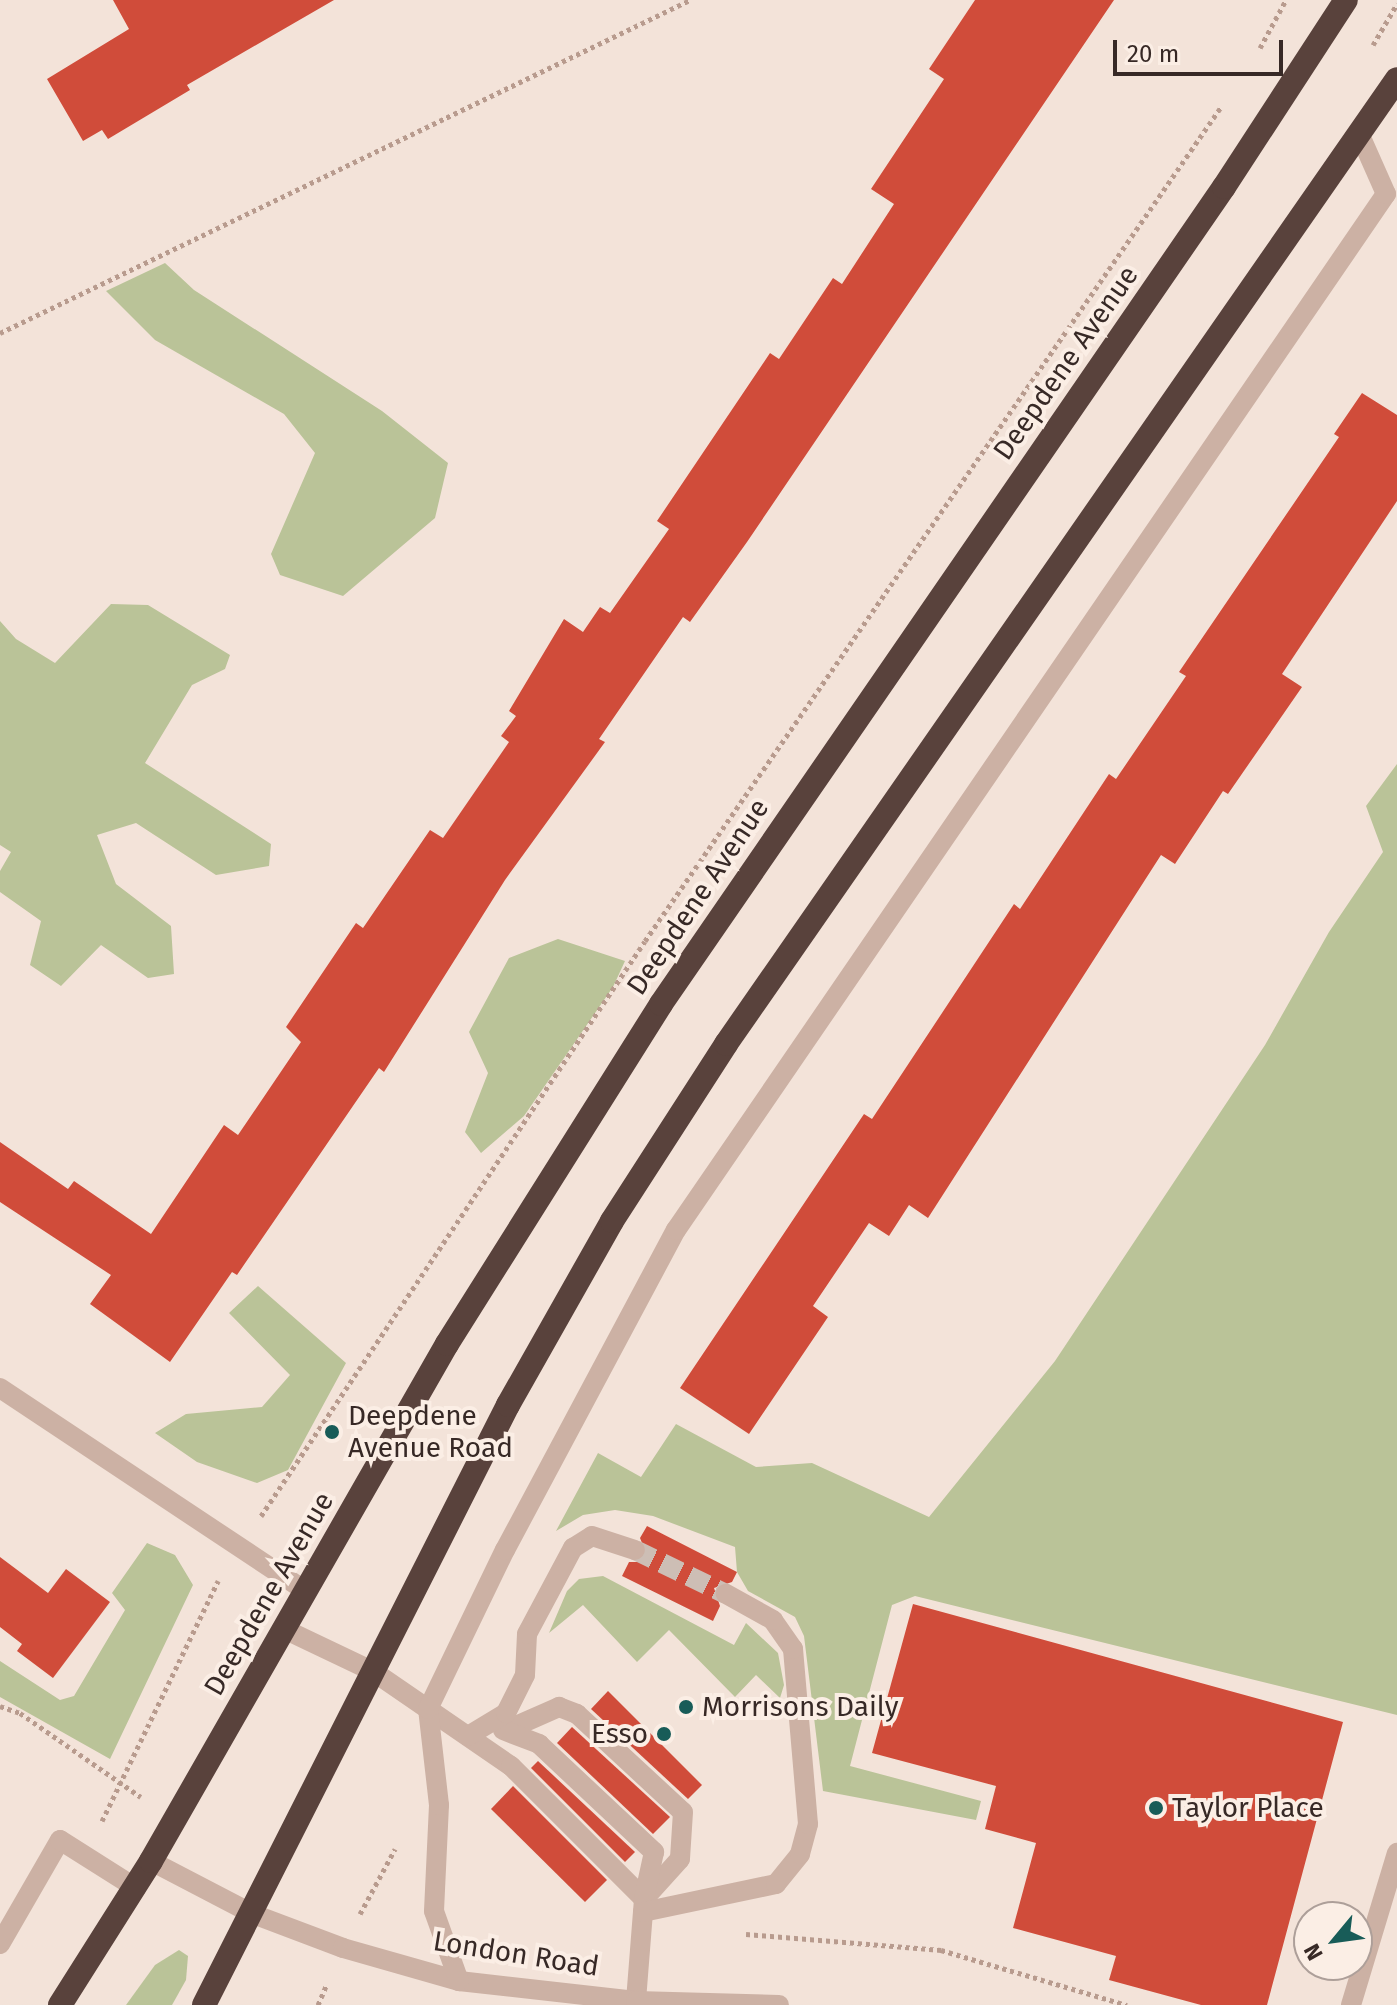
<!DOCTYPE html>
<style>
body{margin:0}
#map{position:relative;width:1397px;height:2005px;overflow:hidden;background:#f3e3d9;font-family:"Fira Sans",sans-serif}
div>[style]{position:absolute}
.green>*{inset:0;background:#bac398}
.building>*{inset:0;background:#d04c3a}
.minor-tunnel>*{height:20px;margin-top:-10px;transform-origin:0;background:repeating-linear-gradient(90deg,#cdbeb5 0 20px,transparent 0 30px)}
.path>*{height:5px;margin-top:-2.5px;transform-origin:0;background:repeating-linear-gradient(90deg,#b89b8e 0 4px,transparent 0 8px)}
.minor>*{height:20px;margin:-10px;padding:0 10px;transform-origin:10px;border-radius:10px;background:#ccb1a4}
.highway>*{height:24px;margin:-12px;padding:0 12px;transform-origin:12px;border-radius:12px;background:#59423c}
.dots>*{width:22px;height:22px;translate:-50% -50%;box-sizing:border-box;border:4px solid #fbeee5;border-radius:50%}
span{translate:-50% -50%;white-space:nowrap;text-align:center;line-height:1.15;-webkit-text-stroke:8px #fbeee5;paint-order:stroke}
.street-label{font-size:28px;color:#372926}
.poi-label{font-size:28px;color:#372926}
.left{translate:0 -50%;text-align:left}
.right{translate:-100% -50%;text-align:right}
.north{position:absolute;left:1293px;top:1901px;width:80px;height:80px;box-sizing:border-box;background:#fbeee5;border:2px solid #ad9f99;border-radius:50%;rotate:241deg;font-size:22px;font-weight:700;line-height:32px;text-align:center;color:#372926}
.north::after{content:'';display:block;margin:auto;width:28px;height:36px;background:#185c58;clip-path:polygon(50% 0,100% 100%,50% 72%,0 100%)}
.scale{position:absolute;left:1113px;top:40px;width:170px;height:36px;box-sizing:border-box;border:4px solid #372926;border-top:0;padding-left:10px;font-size:24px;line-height:28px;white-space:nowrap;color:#372926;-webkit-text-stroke:6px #fbeee5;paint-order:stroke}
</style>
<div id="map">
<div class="green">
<i style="clip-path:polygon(165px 263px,194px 290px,382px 411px,448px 463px,435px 518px,343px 596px,280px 575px,271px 554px,315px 453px,284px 414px,155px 340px,106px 291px)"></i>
<i style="clip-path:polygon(111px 604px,148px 605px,230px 655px,225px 669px,192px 685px,145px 763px,271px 844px,269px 866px,216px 875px,136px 823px,97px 835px,116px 884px,171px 926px,174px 974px,148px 978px,101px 945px,61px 986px,30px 965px,41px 921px,0 892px,0 871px,11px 852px,0 845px,0 621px,16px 639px,55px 663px)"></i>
<i style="clip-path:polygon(1397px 764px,1397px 1715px,915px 1596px,892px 1605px,850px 1766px,981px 1801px,976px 1820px,823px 1791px,804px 1636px,795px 1617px,748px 1591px,737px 1572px,735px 1547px,653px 1516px,615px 1510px,583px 1515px,556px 1531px,598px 1453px,641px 1477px,676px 1424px,756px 1467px,812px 1463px,929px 1517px,1055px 1361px,1265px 1045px,1329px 932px,1383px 852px,1366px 806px)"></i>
<i style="clip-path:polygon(558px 939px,625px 961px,613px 987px,524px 1116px,481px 1153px,465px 1132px,488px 1073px,469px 1032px,509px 958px)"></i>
<i style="clip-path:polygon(258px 1286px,346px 1363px,288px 1470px,257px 1483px,197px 1462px,155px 1433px,186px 1414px,262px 1407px,290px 1375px,229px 1313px)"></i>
<i style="clip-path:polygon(147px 1543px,175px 1555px,193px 1585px,110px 1759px,0 1697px,0 1661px,60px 1700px,74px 1696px,125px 1610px,112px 1593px)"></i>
<i style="clip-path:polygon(603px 1576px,734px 1645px,746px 1623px,778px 1653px,784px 1685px,780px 1698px,756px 1675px,735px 1697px,669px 1630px,637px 1662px,583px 1605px,549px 1633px,567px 1591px,579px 1579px)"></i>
<i style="clip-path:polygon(179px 1950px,188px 1956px,186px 1980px,172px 2005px,126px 2005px,155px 1965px)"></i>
</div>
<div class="building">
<i style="clip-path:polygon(113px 0,334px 0,187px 85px,190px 90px,108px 139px,102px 130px,83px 141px,47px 79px,129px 29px)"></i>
<i style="clip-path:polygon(975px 0,1114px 0,747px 542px,690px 622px,683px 617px,599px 739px,605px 742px,505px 880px,384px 1072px,379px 1068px,237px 1275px,232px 1272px,170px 1362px,90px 1304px,111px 1275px,0 1202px,0 1142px,68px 1189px,74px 1181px,151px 1234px,224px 1125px,238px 1135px,301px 1042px,286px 1027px,356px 923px,363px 928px,430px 830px,443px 838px,509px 742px,501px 736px,516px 716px,509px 711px,564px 619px,583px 632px,600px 607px,610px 613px,669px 529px,657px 521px,770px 353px,779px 359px,833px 278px,842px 284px,894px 204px,871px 189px,944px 79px,929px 69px)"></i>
<i style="clip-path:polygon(1362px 393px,1397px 415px,1397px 501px,1282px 674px,1302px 687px,1228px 794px,1223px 791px,1175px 864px,1161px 855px,928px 1218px,909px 1205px,889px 1236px,869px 1223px,813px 1306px,828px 1317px,749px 1434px,680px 1388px,864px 1114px,872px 1119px,1014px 904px,1020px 909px,1109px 774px,1116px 779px,1186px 676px,1179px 672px,1339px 437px,1334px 434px)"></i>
<i style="clip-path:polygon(647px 1526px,737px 1572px,732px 1582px,714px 1588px,720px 1606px,713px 1621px,622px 1576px,629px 1562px,638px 1562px,647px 1555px,640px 1538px)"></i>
<i style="clip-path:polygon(0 1557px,48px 1593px,66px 1569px,110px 1602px,53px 1678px,17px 1651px,22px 1644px,0 1627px)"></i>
<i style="clip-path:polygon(913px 1604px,1343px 1722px,1267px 2005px,1201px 2005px,1109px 1980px,1116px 1956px,1013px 1928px,1036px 1843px,985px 1829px,996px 1786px,872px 1753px)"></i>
<i style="clip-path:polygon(608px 1691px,702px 1785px,688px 1799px,591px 1709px)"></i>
<i style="clip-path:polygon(572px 1727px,670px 1817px,653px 1834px,557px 1743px)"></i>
<i style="clip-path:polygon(538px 1761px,635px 1852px,625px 1862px,531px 1768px)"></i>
<i style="clip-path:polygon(513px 1786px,607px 1880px,585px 1902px,491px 1809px)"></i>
</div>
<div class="minor-tunnel">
<i style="left:635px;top:1550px;width:101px;rotate:25.8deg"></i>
</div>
<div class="path">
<i style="left:1373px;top:45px;width:48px;rotate:-59.7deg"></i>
<i style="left:1260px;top:48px;width:55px;rotate:-61.6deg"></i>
<i style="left:0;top:333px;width:766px;rotate:-25.76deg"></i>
<i style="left:261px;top:1516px;width:691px;rotate:-56.26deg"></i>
<i style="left:645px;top:941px;width:1014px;rotate:-55.37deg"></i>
<i style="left:0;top:1706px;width:21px;rotate:19deg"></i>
<i style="left:20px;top:1713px;width:147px;rotate:34.8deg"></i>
<i style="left:102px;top:1821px;width:267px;rotate:-64.2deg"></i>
<i style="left:360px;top:1914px;width:74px;rotate:-61.7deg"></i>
<i style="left:746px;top:1934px;width:196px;rotate:4.7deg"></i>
<i style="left:941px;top:1950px;width:194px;rotate:16.5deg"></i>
<i style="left:318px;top:2005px;width:23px;rotate:-67deg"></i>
</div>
<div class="minor">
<i style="left:0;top:1388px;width:366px;rotate:33.6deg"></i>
<i style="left:284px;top:1629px;width:100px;rotate:25.5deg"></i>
<i style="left:374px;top:1672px;width:166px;rotate:34.5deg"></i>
<i style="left:511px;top:1766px;width:188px;rotate:45deg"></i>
<i style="left:644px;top:1899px;width:102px;rotate:94.5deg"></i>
<i style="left:509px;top:1729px;width:55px;rotate:-23.7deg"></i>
<i style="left:559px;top:1707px;width:19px;rotate:21deg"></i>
<i style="left:577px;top:1714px;width:144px;rotate:42.8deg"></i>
<i style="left:683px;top:1812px;width:47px;rotate:93.7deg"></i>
<i style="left:680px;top:1859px;width:54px;rotate:132deg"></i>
<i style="left:503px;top:1730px;width:39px;rotate:21deg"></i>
<i style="left:539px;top:1744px;width:158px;rotate:43.2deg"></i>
<i style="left:654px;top:1852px;width:47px;rotate:102.3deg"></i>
<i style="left:468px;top:1736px;width:44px;rotate:-31.2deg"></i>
<i style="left:506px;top:1713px;width:42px;rotate:-63.4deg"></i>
<i style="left:525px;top:1675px;width:41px;rotate:-87.2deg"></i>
<i style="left:527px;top:1634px;width:98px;rotate:-61.9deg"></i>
<i style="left:573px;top:1548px;width:22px;rotate:-32deg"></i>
<i style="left:592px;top:1536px;width:45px;rotate:18deg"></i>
<i style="left:151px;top:1861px;width:115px;rotate:27.5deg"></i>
<i style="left:253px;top:1914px;width:96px;rotate:20.7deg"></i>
<i style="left:343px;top:1948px;width:121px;rotate:15.9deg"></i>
<i style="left:459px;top:1981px;width:178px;rotate:6.4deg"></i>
<i style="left:636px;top:2001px;width:143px;rotate:1.6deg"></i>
<i style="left:643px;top:1912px;width:136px;rotate:-11.9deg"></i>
<i style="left:776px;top:1884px;width:38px;rotate:-51deg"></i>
<i style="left:800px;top:1854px;width:31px;rotate:-75deg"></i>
<i style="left:808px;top:1824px;width:176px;rotate:-94.9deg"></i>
<i style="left:793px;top:1649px;width:35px;rotate:-125deg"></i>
<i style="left:773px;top:1620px;width:54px;rotate:-151deg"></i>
<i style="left:0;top:1944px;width:120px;rotate:-60deg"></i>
<i style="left:60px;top:1840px;width:90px;rotate:32.3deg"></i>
<i style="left:459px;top:1981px;width:74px;rotate:-109.7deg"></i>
<i style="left:434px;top:1911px;width:106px;rotate:-87.3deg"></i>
<i style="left:439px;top:1805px;width:97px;rotate:-96.5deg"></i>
<i style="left:428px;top:1709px;width:177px;rotate:-64.2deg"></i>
<i style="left:505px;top:1550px;width:363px;rotate:-61.9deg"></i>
<i style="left:676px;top:1230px;width:1256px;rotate:-55.58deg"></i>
<i style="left:1386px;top:194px;width:67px;rotate:-113.9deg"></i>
<i style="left:1351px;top:2005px;width:159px;rotate:-73.2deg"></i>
</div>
<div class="highway">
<i style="left:60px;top:2005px;width:170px;rotate:-57.7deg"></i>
<i style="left:151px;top:1861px;width:596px;rotate:-60.21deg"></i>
<i style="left:447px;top:1344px;width:402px;rotate:-57.8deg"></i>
<i style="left:661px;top:1004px;width:992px;rotate:-55.43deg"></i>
<i style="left:1224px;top:187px;width:223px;rotate:-56.9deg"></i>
<i style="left:204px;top:2005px;width:673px;rotate:-63.13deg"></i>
<i style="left:508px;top:1405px;width:211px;rotate:-60.5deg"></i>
<i style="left:612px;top:1221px;width:211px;rotate:-57.2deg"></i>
<i style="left:726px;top:1044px;width:1175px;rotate:-55.19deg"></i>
</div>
<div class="dots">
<i style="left:332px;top:1432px;background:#185c58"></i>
<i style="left:686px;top:1707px;background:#185c58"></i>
<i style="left:664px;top:1734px;background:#185c58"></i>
<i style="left:1156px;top:1808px;background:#185c58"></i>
</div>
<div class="street-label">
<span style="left:1066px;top:363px;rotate:-55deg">Deepdene Avenue</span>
<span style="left:698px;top:897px;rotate:-56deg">Deepdene Avenue</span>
<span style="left:269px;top:1594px;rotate:-60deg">Deepdene Avenue</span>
<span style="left:516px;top:1954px;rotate:9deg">London Road</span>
</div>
<div class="poi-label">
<span class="left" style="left:348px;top:1432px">Deepdene<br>Avenue Road</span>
<span class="left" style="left:702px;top:1707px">Morrisons Daily</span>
<span class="right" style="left:648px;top:1734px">Esso</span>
<span class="left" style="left:1172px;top:1808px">Taylor Place</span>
</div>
<div class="north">N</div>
<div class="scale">20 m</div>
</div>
